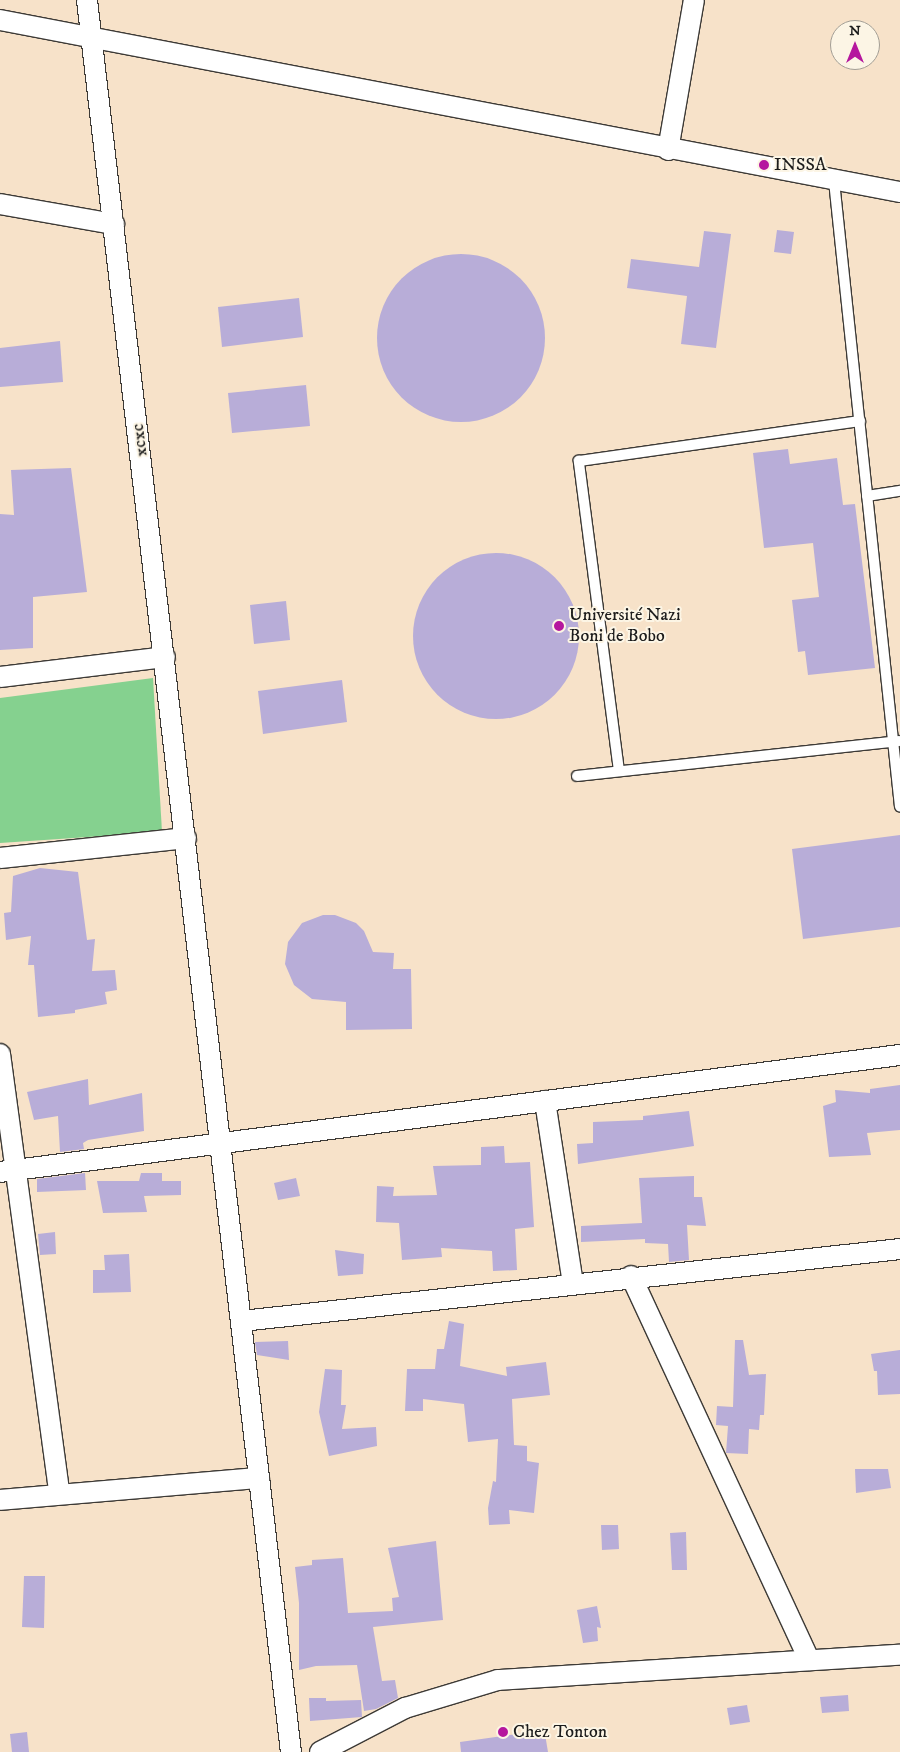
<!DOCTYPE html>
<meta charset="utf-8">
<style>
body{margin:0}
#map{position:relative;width:900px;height:1752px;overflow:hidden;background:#f7e2c9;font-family:"IM FELL DW Pica",serif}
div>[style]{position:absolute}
.green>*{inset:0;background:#85d18f}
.building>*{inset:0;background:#b8add8}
.round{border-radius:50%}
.roads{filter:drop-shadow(1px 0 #3d3a36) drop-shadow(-1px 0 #3d3a36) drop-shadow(0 1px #3d3a36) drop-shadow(0 -1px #3d3a36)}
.service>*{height:10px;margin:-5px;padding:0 5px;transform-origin:5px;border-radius:5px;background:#fff}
.minor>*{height:20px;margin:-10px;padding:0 10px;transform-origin:10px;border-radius:10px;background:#fff}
.dots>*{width:14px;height:14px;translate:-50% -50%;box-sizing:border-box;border:2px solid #fcf5e5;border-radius:50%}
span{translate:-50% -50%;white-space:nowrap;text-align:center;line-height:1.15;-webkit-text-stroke:4px #fcf5e5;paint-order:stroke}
.poi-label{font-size:18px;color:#1c1c1c}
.left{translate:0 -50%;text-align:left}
.street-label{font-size:18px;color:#1c1c1c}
.north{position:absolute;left:830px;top:20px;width:50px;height:50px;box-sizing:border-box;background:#fcf5e5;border:1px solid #a29e95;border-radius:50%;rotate:0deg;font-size:14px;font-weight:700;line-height:20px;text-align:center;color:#1c1c1c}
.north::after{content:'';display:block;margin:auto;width:18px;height:22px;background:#b5179e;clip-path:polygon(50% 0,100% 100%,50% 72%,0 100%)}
</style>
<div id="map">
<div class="green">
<i style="clip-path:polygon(153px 678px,162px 832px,0 843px,0 698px)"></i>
</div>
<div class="building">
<i style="clip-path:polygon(777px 230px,794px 232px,791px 254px,774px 252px)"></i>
<i style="clip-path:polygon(704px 231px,731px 234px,716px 348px,681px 344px,687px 296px,627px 288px,631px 259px,699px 267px)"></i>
<i class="round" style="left:377px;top:254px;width:168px;height:168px"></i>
<i style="clip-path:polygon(299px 298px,303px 337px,222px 347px,218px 307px)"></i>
<i style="clip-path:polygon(60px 341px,63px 382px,0 387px,0 348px)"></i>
<i style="clip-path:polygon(306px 385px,310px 426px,232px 433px,228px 393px)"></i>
<i style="clip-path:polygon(788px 449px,790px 464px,837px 458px,843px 505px,855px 504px,875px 668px,808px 675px,805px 651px,798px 652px,792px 600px,819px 597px,813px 543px,764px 548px,753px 453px)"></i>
<i style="clip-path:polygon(71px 468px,87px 592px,33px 597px,33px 648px,0 650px,0 514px,14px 515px,11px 470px)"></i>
<i class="round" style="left:413px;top:553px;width:166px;height:166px"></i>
<i style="clip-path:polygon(286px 601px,290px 640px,254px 644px,250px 605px)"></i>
<i style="clip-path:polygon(342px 680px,347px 722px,263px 734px,258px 691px)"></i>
<i style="clip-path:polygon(900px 835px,900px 927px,803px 939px,792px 849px)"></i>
<i style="clip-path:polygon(40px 868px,78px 872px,87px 940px,95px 939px,92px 971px,115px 970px,117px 990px,105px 992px,107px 1004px,75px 1010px,75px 1013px,38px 1017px,34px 965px,28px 965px,31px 936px,6px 940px,4px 913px,11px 912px,13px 876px)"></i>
<i style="clip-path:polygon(323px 915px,335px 915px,356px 923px,364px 931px,373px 952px,394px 953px,393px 969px,411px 969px,412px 1029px,346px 1030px,346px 1002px,312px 999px,294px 985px,285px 964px,288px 942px,302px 923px)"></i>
<i style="clip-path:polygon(88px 1079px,89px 1105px,142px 1093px,144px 1131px,88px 1140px,83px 1143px,84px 1149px,60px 1152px,58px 1116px,34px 1120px,27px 1092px)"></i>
<i style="clip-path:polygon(900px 1085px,900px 1130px,867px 1133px,871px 1155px,829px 1157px,823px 1106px,836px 1102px,835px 1090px,870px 1093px,870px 1089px)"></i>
<i style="clip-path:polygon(689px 1111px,694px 1146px,578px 1164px,577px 1144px,593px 1143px,593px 1122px,643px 1120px,643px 1116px)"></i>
<i style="clip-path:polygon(504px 1146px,505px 1163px,530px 1162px,534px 1227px,515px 1229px,517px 1270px,493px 1271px,492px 1251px,441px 1248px,442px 1257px,402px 1260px,399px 1223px,376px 1222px,377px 1186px,394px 1187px,393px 1196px,437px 1195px,433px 1166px,481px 1165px,481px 1147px)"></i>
<i style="clip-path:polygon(85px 1173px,86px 1190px,37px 1192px,37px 1179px)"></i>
<i style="clip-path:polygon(141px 1173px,162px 1173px,162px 1181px,181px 1181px,181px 1195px,144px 1196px,147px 1212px,103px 1213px,97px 1181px,139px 1181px)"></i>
<i style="clip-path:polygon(694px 1176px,694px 1197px,702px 1197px,706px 1226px,687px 1225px,689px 1260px,669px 1262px,668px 1244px,645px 1243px,645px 1239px,581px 1242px,581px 1226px,642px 1223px,639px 1178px)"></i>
<i style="clip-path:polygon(296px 1178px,300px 1196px,278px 1200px,274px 1183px)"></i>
<i style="clip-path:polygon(55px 1232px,56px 1254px,40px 1255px,38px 1234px)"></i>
<i style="clip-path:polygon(335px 1250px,364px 1254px,363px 1274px,338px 1276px)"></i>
<i style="clip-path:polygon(129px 1254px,131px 1292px,93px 1293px,93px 1270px,105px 1270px,104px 1255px)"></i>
<i style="clip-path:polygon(449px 1321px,464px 1324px,460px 1366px,507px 1376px,506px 1367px,546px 1362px,550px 1395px,512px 1399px,514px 1445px,527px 1446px,527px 1461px,539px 1463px,534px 1513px,509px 1510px,510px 1524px,489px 1525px,488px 1508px,493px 1481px,496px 1482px,498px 1439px,468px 1442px,464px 1404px,423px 1399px,423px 1411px,405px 1411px,407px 1369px,435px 1369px,437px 1349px,444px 1349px)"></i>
<i style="clip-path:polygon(735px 1340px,743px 1340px,749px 1375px,766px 1374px,764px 1415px,760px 1415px,759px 1430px,749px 1429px,748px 1454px,726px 1453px,728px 1426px,716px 1425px,717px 1406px,733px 1407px)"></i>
<i style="clip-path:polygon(288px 1341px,289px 1360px,257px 1355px,255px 1342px)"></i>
<i style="clip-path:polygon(900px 1350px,900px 1394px,878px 1395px,877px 1371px,874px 1371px,871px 1354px)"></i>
<i style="clip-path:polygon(325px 1369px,342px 1370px,341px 1405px,346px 1405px,342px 1429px,376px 1427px,377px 1446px,329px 1456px,319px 1412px)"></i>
<i style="clip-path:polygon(855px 1469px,888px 1469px,891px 1488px,856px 1493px)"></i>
<i style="clip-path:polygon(601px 1525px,618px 1525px,619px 1549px,602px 1550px)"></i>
<i style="clip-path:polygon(686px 1532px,687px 1570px,672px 1570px,670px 1533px)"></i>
<i style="clip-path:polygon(436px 1541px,443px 1620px,373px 1627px,382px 1681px,395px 1680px,398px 1698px,376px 1709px,364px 1711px,357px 1665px,316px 1666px,299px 1670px,299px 1603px,295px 1567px,312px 1565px,312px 1560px,343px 1558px,348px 1613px,393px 1611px,392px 1598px,399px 1597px,388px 1548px)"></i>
<i style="clip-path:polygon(24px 1576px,45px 1576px,44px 1628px,22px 1627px)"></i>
<i style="clip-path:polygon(597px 1606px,601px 1628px,597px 1627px,598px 1641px,583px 1643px,577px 1610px)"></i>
<i style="clip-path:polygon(848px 1695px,849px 1711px,822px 1713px,820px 1697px)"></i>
<i style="clip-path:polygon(309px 1698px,326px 1698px,326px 1701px,361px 1700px,362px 1717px,310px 1721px)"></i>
<i style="clip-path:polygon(747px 1705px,750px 1722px,730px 1725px,727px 1708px)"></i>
<i style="clip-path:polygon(27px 1732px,29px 1752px,12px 1752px,10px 1734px)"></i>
<i style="clip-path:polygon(524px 1733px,524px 1736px,545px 1734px,548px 1752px,461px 1752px,460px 1742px)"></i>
</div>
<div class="roads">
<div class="service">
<i style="left:834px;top:181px;width:629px;rotate:83.98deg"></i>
<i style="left:867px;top:496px;width:33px;rotate:-9deg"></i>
<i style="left:619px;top:771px;width:313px;rotate:-97.4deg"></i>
<i style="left:579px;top:461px;width:284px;rotate:-8.1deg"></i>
<i style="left:577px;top:776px;width:324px;rotate:-6.2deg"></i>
</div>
<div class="minor">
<i style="left:87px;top:0;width:1764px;rotate:83.36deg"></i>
<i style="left:0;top:20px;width:916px;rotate:10.82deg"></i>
<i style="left:668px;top:150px;width:152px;rotate:-80.2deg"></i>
<i style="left:0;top:204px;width:116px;rotate:10deg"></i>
<i style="left:0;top:677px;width:166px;rotate:-6.9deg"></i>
<i style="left:0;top:858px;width:187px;rotate:-6.1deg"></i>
<i style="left:0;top:1054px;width:443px;rotate:82.3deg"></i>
<i style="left:545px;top:1101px;width:184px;rotate:81.3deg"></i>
<i style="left:0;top:1172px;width:908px;rotate:-7.41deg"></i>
<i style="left:631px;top:1276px;width:423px;rotate:65.1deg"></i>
<i style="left:242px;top:1321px;width:662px;rotate:-6.24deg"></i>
<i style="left:0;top:1500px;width:260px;rotate:-4.9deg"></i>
<i style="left:320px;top:1752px;width:96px;rotate:-27.4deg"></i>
<i style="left:405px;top:1708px;width:97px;rotate:-16.8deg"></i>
<i style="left:498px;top:1680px;width:403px;rotate:-3.6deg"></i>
</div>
</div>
<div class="dots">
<i style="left:764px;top:165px;background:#b5179e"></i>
<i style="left:559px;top:626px;background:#b5179e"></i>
<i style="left:503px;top:1732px;background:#b5179e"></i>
</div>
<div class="poi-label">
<span class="left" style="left:774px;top:165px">INSSA</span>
<span class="left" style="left:569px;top:626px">Université Nazi<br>Boni de Bobo</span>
<span class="left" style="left:513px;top:1732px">Chez Tonton</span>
</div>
<div class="street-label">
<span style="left:140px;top:440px;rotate:-97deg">xcxc</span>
</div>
<div class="north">N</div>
</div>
